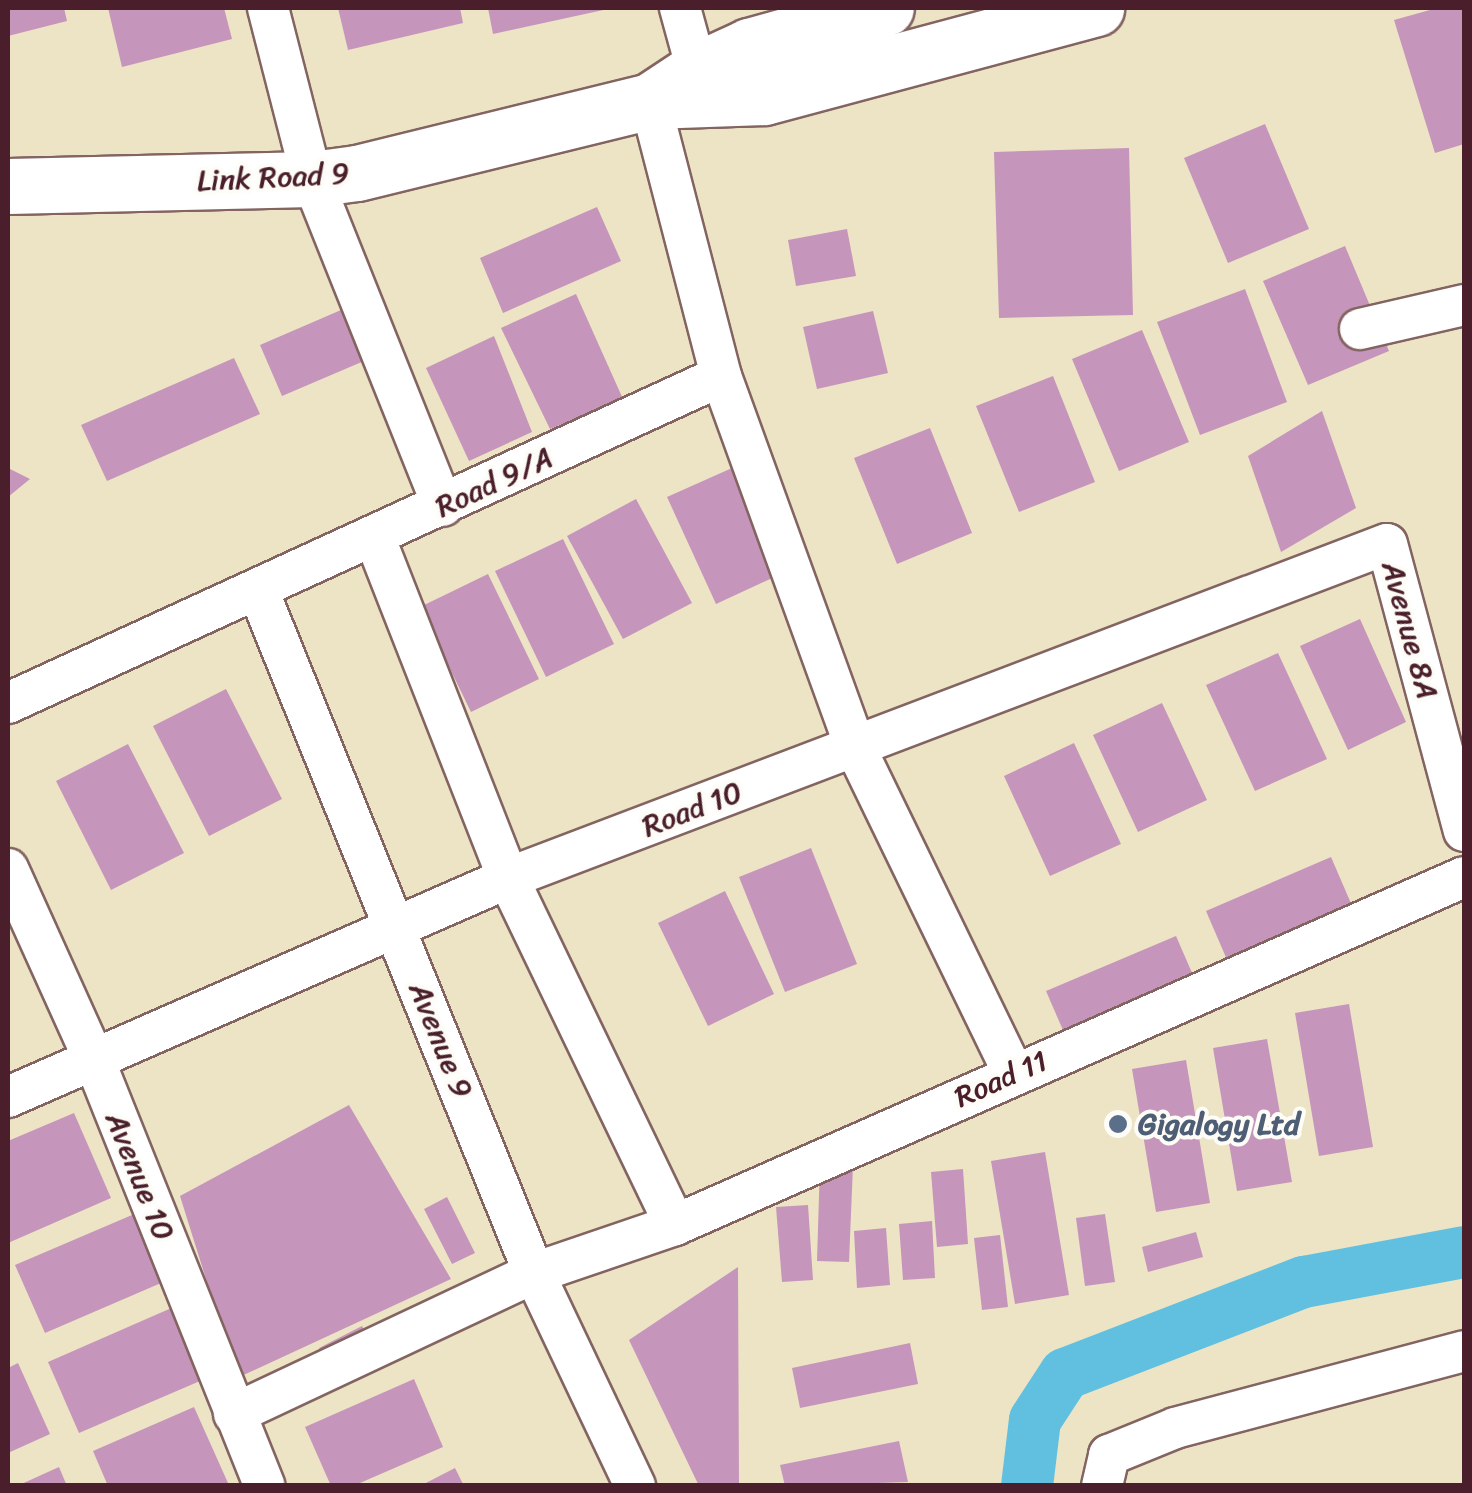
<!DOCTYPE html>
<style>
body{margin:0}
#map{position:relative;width:1472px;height:1493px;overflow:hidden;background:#ece4c5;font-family:Sriracha,sans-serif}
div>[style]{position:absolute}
.canal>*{height:52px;margin:-26px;padding:0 26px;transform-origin:26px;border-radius:26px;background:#61c0e0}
.building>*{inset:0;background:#c695bb}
.roads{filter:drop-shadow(2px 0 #836461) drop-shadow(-2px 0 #836461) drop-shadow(0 2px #836461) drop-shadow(0 -2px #836461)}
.street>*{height:40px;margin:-20px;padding:0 20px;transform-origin:20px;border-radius:20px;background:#fff}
.secondary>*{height:55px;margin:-27.5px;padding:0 27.5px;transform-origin:27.5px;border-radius:27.5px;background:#fff}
.dots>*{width:28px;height:28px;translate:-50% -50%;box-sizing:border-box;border:5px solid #fdfcf7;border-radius:50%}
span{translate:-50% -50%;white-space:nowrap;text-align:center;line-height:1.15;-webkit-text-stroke:8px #fdfcf7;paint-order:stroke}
.street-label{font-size:30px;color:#4a1f2b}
.service-label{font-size:30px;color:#4e5e75;font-weight:700}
.left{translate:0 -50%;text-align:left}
.frame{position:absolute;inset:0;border:10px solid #4a1f2b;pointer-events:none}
</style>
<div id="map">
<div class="canal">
<i style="left:1027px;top:1486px;width:66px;rotate:-83.1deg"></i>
<i style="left:1035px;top:1420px;width:55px;rotate:-56.9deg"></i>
<i style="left:1065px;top:1374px;width:256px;rotate:-21.1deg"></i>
<i style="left:1304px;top:1282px;width:163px;rotate:-10.6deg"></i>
</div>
<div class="building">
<i style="clip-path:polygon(8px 8px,64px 8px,67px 21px,8px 36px)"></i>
<i style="clip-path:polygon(108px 8px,224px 8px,232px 39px,122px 67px)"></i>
<i style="clip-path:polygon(338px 8px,460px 8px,463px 23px,348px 50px)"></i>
<i style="clip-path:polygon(488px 8px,608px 8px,608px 9px,493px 34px)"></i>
<i style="clip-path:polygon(1437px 8px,1464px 8px,1464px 144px,1435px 153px,1394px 20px)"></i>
<i style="clip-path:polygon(1265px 124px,1309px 229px,1228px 263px,1184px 158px)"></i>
<i style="clip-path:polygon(1129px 148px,1133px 315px,999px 318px,994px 152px)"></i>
<i style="clip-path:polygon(597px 207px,621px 261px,503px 313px,480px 258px)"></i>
<i style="clip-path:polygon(847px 229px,856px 276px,796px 286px,788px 240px)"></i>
<i style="clip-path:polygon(1345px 246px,1389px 351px,1308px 385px,1263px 281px)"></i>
<i style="clip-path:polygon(1245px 289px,1287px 402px,1200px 435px,1157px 322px)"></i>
<i style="clip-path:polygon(576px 294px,623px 399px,550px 429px,501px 328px)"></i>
<i style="clip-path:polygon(341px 310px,364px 361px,282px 396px,260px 345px)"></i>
<i style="clip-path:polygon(873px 311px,888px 373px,817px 389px,803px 327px)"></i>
<i style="clip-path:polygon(1142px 330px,1189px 442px,1119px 471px,1072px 359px)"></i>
<i style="clip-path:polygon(494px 336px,532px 432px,469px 461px,426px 368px)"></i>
<i style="clip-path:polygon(234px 358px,260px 414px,107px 481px,81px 425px)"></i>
<i style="clip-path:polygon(1053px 376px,1095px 482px,1019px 512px,976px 406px)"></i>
<i style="clip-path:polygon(1322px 411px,1356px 508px,1281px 552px,1248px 456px)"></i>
<i style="clip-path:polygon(930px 428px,972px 533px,897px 564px,854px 458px)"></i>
<i style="clip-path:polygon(8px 468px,30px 479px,8px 497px)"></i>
<i style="clip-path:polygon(732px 468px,781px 574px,716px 604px,667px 497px)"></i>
<i style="clip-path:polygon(636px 499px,692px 603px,623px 639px,567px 536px)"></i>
<i style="clip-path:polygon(563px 539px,614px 644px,546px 677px,495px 571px)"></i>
<i style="clip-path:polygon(488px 574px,539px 679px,471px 712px,420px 607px)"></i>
<i style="clip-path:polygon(1360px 619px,1406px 722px,1348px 750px,1300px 646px)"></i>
<i style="clip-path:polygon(1278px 653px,1327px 759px,1255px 791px,1206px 685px)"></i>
<i style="clip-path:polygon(226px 689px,282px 799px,209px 836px,153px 726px)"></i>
<i style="clip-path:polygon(1162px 703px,1207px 800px,1138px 832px,1093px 735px)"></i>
<i style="clip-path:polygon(1074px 743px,1121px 844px,1050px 876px,1004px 776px)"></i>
<i style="clip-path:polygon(128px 744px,184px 853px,111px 890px,56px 781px)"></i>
<i style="clip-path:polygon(811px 848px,857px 964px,785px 992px,739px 877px)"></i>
<i style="clip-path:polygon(1331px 857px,1356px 915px,1231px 969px,1206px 911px)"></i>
<i style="clip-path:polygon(725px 891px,774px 994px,708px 1026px,658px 923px)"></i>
<i style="clip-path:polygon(1176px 936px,1199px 989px,1069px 1044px,1046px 991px)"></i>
<i style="clip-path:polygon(1349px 1004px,1373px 1147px,1319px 1156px,1295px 1013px)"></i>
<i style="clip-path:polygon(1267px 1039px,1292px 1182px,1237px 1191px,1213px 1048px)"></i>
<i style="clip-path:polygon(1186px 1060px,1210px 1203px,1156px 1212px,1132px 1069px)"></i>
<i style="clip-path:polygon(349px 1105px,451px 1279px,237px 1378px,180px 1196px)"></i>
<i style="clip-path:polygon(74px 1113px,111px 1198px,8px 1243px,8px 1141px)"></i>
<i style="clip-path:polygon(1045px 1152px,1069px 1295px,1015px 1304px,991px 1161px)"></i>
<i style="clip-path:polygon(820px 1164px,853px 1165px,849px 1262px,817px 1261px)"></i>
<i style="clip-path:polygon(963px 1169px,968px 1244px,937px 1247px,931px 1172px)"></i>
<i style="clip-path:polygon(447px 1197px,475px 1253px,452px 1264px,424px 1209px)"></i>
<i style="clip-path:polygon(808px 1205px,813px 1280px,782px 1282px,776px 1207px)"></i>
<i style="clip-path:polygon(139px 1212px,168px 1280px,45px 1333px,15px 1265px)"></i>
<i style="clip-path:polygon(1105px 1214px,1115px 1282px,1085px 1286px,1076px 1218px)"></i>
<i style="clip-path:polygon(932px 1221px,935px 1278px,903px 1280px,899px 1224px)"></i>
<i style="clip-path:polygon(886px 1228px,890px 1285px,857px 1288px,854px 1231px)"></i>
<i style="clip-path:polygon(1196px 1232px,1203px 1257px,1148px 1272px,1142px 1247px)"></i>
<i style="clip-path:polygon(1000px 1235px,1008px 1307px,982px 1310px,974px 1238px)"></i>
<i style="clip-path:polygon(738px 1267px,739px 1486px,699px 1486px,629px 1340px)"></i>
<i style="clip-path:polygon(176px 1306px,207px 1378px,79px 1433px,48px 1362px)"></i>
<i style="clip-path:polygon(362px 1326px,370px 1341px,327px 1363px,319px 1348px)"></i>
<i style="clip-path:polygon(910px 1343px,918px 1384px,800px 1408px,792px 1368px)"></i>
<i style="clip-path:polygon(18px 1363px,50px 1434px,8px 1453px,8px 1368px)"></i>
<i style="clip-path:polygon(414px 1379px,443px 1447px,353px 1486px,331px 1486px,305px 1427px)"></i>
<i style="clip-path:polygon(194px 1407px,228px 1483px,108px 1486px,93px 1451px)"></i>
<i style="clip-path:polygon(899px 1441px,908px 1482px,785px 1486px,780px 1465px)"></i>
<i style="clip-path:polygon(59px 1467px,67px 1486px,17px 1486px)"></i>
<i style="clip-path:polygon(455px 1468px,464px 1486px,420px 1486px)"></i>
</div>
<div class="roads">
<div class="street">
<i style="left:268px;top:8px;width:177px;rotate:75.6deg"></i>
<i style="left:312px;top:179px;width:352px;rotate:68.2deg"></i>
<i style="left:680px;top:8px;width:64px;rotate:74.7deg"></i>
<i style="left:1360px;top:329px;width:107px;rotate:-13deg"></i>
<i style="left:721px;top:376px;width:394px;rotate:70.1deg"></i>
<i style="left:855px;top:747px;width:362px;rotate:64.1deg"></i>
<i style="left:374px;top:536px;width:367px;rotate:68.6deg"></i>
<i style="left:508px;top:878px;width:385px;rotate:64.3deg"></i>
<i style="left:258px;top:590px;width:737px;rotate:68deg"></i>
<i style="left:534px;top:1273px;width:236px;rotate:64.6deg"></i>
<i style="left:8px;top:703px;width:784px;rotate:-24.64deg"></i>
<i style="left:721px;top:376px;width:284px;rotate:-104.5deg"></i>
<i style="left:8px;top:869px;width:206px;rotate:65.7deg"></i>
<i style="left:93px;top:1057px;width:462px;rotate:68.2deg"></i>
<i style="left:8px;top:1097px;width:546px;rotate:-23.65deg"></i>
<i style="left:508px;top:878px;width:940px;rotate:-20.81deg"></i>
<i style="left:1387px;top:544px;width:297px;rotate:75deg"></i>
<i style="left:234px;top:1414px;width:331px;rotate:-25.2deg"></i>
<i style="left:534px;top:1273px;width:149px;rotate:-18.8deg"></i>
<i style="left:675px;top:1225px;width:862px;rotate:-23.8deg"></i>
<i style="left:1102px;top:1486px;width:32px;rotate:-77deg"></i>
<i style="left:1109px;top:1455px;width:71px;rotate:-22.2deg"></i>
<i style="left:1175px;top:1428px;width:299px;rotate:-14.9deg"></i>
</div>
<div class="secondary">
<i style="left:653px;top:99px;width:53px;rotate:-33.4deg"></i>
<i style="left:697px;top:70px;width:57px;rotate:-24.8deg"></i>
<i style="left:749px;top:46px;width:142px;rotate:-15.5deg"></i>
<i style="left:8px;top:186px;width:304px;rotate:-1.3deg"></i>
<i style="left:312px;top:179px;width:45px;rotate:-7.6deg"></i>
<i style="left:357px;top:173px;width:302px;rotate:-13.8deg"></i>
<i style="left:650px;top:101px;width:114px;rotate:-2deg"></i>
<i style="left:764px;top:97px;width:344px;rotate:-15deg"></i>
</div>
</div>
<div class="dots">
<i style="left:1118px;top:1124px;background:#5c6f8a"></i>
</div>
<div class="street-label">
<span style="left:273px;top:177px;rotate:-3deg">Link Road 9</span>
<span style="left:494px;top:482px;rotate:-25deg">Road 9/A</span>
<span style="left:1410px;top:630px;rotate:75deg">Avenue 8A</span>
<span style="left:692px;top:809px;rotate:-21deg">Road 10</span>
<span style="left:441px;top:1040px;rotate:68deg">Avenue 9</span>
<span style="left:1001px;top:1079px;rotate:-24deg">Road 11</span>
<span style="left:140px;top:1176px;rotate:68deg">Avenue 10</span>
</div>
<div class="service-label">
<span class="left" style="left:1138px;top:1124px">Gigalogy Ltd</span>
</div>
<div class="frame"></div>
</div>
